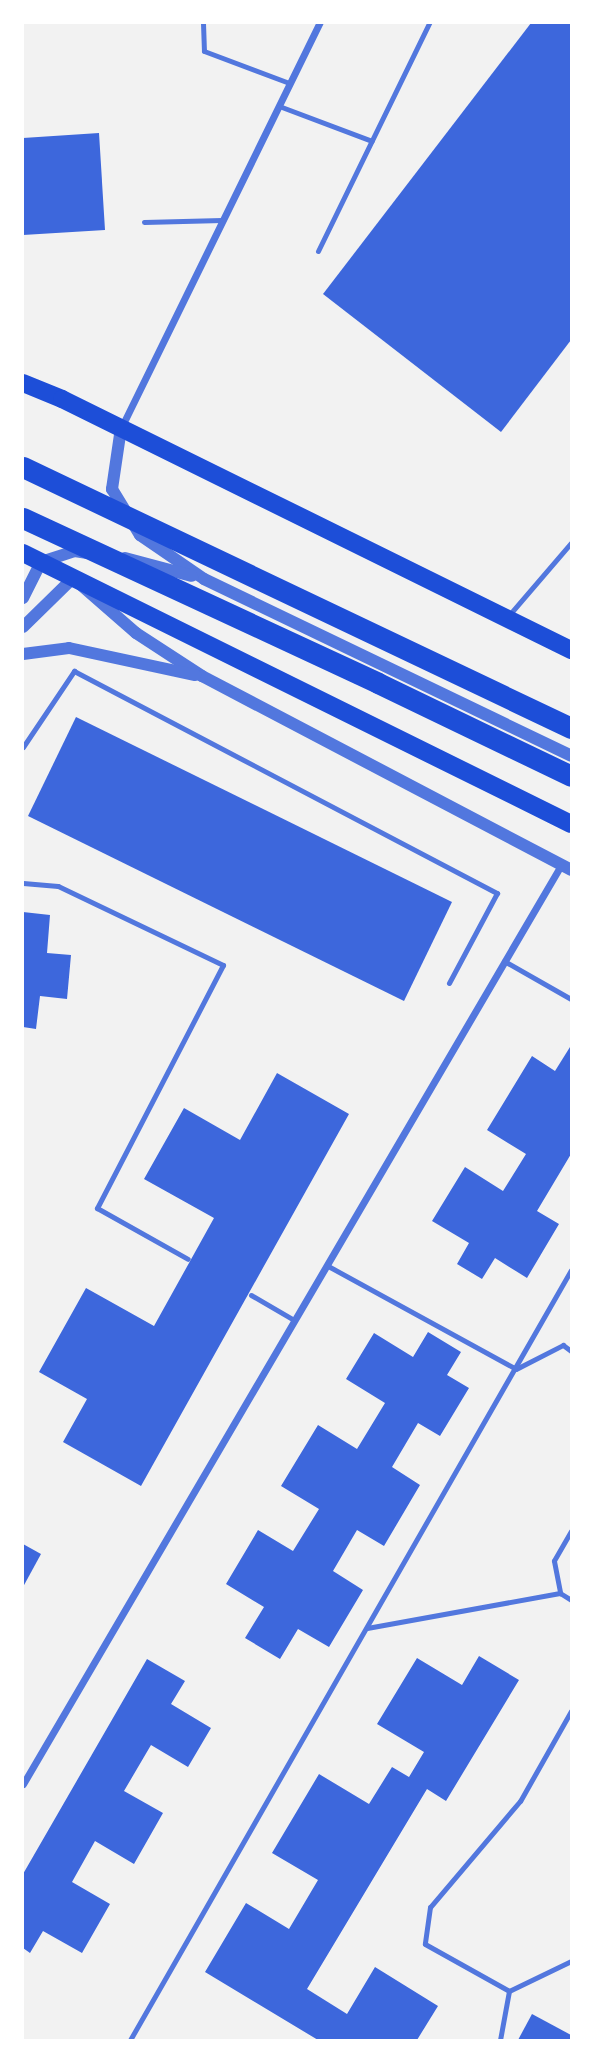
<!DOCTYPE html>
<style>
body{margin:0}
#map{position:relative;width:594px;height:2063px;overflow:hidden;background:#f2f2f2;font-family:"Sofia Sans Condensed",sans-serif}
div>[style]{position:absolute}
.building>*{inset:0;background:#3d67dc}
.service>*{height:5px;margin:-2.5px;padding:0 2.5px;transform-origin:2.5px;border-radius:2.5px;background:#5277de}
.minor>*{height:7px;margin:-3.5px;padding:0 3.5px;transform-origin:3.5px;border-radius:3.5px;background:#5277de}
.tertiary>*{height:12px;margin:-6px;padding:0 6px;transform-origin:6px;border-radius:6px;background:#5277de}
.primary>*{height:18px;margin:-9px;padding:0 9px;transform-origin:9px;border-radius:9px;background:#1d4ed8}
.motorway>*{height:21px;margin:-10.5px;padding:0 10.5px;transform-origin:10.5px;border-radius:10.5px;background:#1d4ed8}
span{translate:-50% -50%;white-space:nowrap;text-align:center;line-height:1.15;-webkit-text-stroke:5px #fff;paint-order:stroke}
.frame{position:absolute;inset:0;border:24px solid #fff;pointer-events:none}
</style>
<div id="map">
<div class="building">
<i style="clip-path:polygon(531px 23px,571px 23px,571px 340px,501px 432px,323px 294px)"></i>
<i style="clip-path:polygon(99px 133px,105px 230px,23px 235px,23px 138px)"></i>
<i style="clip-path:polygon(76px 717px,452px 902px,404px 1001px,28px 816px)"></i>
<i style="clip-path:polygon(23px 912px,50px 915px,47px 953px,71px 955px,67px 999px,40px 996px,36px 1029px,23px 1027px)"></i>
<i style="clip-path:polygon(570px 1047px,571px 1154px,537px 1211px,559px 1224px,527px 1278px,495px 1258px,482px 1279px,457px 1264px,469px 1243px,432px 1221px,465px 1167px,503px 1191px,526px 1154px,487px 1130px,532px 1056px,555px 1071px)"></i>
<i style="clip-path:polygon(277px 1073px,349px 1114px,141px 1486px,63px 1442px,87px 1399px,39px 1372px,86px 1288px,154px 1326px,214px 1218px,144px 1179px,184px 1108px,240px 1140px)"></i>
<i style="clip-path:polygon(428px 1332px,461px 1352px,447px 1375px,469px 1388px,440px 1436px,418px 1423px,392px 1467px,420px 1485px,384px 1546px,357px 1530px,333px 1571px,363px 1590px,329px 1647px,298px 1629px,280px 1659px,245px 1638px,264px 1607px,226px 1584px,258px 1530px,293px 1551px,319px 1509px,281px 1486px,318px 1425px,357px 1449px,385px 1403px,346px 1379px,374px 1333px,413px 1357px)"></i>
<i style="clip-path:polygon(23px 1544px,41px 1554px,23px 1587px)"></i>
<i style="clip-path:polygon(479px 1656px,519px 1680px,446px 1801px,427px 1789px,307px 1989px,347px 2014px,375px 1967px,438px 2006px,417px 2040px,318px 2040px,205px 1972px,246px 1903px,289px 1929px,318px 1880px,272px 1853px,319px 1774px,369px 1804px,392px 1767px,409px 1777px,424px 1752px,377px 1724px,417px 1658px,462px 1685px)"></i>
<i style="clip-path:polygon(147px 1659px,185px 1681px,171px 1704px,211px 1728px,188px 1767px,151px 1745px,124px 1791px,163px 1813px,134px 1864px,95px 1841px,72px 1882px,110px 1904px,82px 1953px,43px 1931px,30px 1953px,23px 1948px,23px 1874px)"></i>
<i style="clip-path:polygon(532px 2014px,571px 2035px,571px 2040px,518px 2040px)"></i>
</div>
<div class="service">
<i style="left:203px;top:23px;width:28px;rotate:88deg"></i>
<i style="left:204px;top:51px;width:91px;rotate:20.6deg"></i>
<i style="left:279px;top:106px;width:99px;rotate:20.6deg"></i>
<i style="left:144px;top:222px;width:78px;rotate:-1.5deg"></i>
<i style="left:318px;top:251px;width:254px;rotate:-64deg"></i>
<i style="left:509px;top:615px;width:95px;rotate:-49.3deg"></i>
<i style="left:23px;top:747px;width:92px;rotate:-56.1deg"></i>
<i style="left:74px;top:671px;width:478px;rotate:27.7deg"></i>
<i style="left:497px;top:893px;width:102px;rotate:118.1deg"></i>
<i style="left:23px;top:883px;width:35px;rotate:5deg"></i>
<i style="left:58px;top:886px;width:183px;rotate:25.6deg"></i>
<i style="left:223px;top:965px;width:274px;rotate:117.4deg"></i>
<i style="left:97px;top:1208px;width:104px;rotate:29.3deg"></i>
<i style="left:504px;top:961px;width:77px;rotate:29.6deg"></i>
<i style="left:328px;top:1266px;width:214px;rotate:28.7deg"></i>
<i style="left:516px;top:1369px;width:53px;rotate:-27.1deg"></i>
<i style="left:563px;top:1345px;width:10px;rotate:37deg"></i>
<i style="left:251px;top:1295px;width:50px;rotate:30.2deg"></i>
<i style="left:571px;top:1531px;width:34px;rotate:120deg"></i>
<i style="left:554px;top:1561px;width:33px;rotate:79deg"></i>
<i style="left:560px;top:1593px;width:13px;rotate:32deg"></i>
<i style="left:367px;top:1628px;width:196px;rotate:-10.3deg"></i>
<i style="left:571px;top:1711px;width:103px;rotate:119.5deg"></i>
<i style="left:520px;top:1801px;width:139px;rotate:130.3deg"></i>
<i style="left:430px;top:1907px;width:37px;rotate:98deg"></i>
<i style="left:425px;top:1944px;width:96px;rotate:29.2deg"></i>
<i style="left:509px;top:1991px;width:69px;rotate:-25.8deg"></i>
<i style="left:130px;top:2040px;width:887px;rotate:-60.2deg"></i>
<i style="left:500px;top:2040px;width:50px;rotate:-79.6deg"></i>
</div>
<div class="minor">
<i style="left:121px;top:428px;width:451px;rotate:-63.9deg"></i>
<i style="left:23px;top:1784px;width:1065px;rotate:-59.65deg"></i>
</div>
<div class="tertiary">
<i style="left:121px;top:428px;width:62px;rotate:98.4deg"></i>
<i style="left:112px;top:489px;width:54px;rotate:58.7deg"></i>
<i style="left:140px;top:535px;width:78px;rotate:34.5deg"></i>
<i style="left:204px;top:579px;width:407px;rotate:25.7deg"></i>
<i style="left:125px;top:558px;width:69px;rotate:15deg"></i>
<i style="left:23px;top:598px;width:40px;rotate:-63.4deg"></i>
<i style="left:41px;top:562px;width:36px;rotate:-18deg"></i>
<i style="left:75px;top:551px;width:11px;rotate:10deg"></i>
<i style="left:23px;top:627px;width:70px;rotate:-44.4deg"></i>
<i style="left:73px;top:578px;width:84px;rotate:41.1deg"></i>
<i style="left:136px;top:633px;width:79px;rotate:33.1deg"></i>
<i style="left:202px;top:676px;width:417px;rotate:27.7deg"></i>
<i style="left:23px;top:654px;width:46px;rotate:-7.4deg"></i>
<i style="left:69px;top:648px;width:129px;rotate:12.1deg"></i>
</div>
<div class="primary">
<i style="left:23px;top:383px;width:42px;rotate:22.3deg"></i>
<i style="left:62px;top:399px;width:568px;rotate:26.25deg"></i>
<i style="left:23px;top:553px;width:611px;rotate:26.31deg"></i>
</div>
<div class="motorway">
<i style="left:23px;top:467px;width:607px;rotate:25.47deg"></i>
<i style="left:23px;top:518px;width:391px;rotate:24.9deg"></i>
<i style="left:378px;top:683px;width:214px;rotate:25.7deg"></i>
</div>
<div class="frame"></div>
</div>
